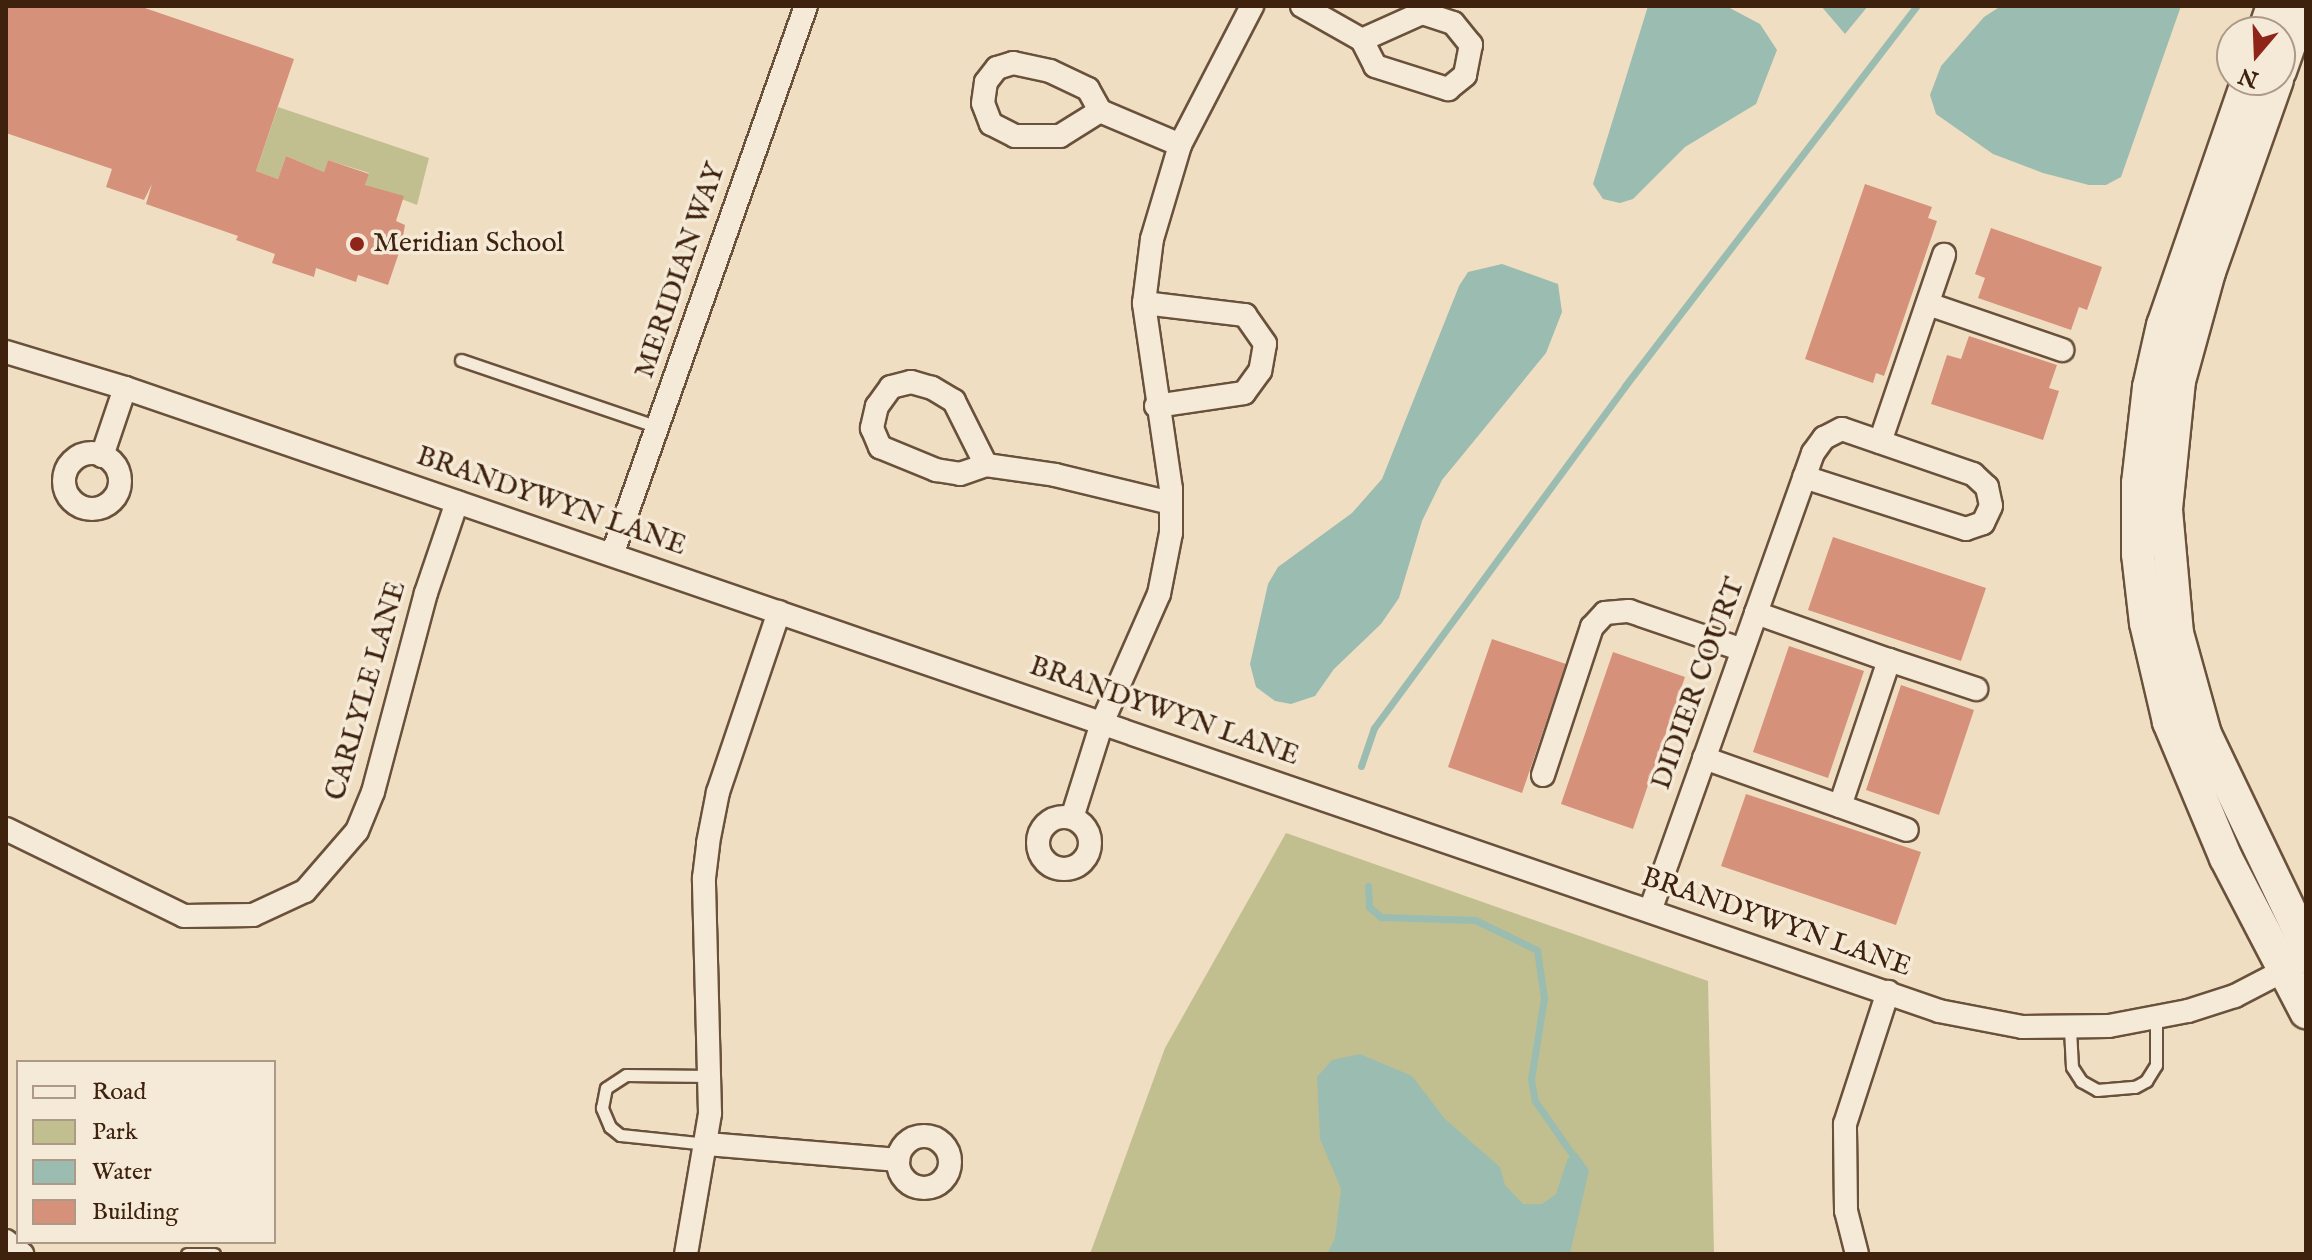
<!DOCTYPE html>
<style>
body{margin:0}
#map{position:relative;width:2312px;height:1260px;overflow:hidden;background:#f0dec3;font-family:"IM FELL English",serif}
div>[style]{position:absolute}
.green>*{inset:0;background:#c1bf8f}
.water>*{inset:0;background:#9bbcb0}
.stream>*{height:7px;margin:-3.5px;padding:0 3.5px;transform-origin:3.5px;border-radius:3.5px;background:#9bbcb0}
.building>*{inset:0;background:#d5917a}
.roads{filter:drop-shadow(2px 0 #6a513b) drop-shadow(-2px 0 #6a513b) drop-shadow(0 2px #6a513b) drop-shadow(0 -2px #6a513b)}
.lane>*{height:11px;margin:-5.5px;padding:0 5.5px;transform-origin:5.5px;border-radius:5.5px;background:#f5ead8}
.street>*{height:22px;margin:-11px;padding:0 11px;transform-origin:11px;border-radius:11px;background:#f5ead8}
.street>.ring{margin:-11px;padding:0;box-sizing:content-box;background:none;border:22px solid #f5ead8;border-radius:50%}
.secondary>*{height:32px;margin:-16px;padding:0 16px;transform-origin:16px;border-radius:16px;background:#f5ead8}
.dots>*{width:22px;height:22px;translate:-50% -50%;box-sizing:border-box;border:4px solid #f5ead8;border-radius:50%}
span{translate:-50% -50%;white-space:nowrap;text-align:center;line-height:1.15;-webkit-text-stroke:7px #f5ead8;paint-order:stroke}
.poi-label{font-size:28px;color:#3e220e}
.left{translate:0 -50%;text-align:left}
.street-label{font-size:28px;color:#3e220e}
.frame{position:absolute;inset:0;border:8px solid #3e220e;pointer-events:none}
.legend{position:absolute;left:16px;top:1060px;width:260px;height:184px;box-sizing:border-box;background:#f5ead8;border:2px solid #ac9a87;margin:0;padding:10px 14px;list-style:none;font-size:24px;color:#3e220e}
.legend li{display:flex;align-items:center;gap:16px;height:40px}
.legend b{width:40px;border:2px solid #ac9a87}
.north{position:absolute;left:2216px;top:16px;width:80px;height:80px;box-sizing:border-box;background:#f5ead8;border:2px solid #ac9a87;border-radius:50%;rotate:199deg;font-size:22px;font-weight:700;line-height:32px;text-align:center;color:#3e220e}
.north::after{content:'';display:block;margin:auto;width:28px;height:36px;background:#8f2418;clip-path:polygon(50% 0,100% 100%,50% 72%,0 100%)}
</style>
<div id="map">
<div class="green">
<i style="clip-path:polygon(278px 107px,429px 158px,417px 205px,365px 185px,369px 173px,328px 160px,324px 172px,286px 156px,278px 179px,256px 171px)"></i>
<i style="clip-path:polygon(1286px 833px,1708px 981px,1714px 1254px,1090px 1254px,1165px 1048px)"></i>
</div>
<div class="water">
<i style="clip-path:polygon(1648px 6px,1726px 6px,1760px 24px,1777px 50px,1756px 104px,1685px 147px,1633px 199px,1620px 203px,1603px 199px,1593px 184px)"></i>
<i style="clip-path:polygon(1821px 6px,1868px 6px,1845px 34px)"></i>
<i style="clip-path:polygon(2001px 6px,2181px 6px,2121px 177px,2106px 185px,2089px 185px,2043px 173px,1993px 154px,1936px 114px,1930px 95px,1941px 66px,1984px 17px)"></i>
<i style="clip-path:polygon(1502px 264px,1558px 284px,1562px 312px,1546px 353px,1442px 480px,1422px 521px,1399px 598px,1381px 624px,1334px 669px,1315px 696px,1291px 704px,1275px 701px,1256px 687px,1250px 664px,1268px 584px,1278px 567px,1352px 513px,1382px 479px,1459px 286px,1468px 272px)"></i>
<i style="clip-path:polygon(1360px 1054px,1412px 1076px,1445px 1119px,1500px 1167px,1505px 1185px,1523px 1204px,1542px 1204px,1556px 1194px,1568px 1158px,1577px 1153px,1589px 1170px,1570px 1254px,1327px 1254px,1335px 1238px,1341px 1189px,1320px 1139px,1317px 1077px,1332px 1060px)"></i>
</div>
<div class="stream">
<i style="left:1361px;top:766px;width:40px;rotate:-71.1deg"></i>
<i style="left:1374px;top:728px;width:424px;rotate:-53.7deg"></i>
<i style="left:1625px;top:386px;width:479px;rotate:-52.5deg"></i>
<i style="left:1368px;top:886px;width:21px;rotate:87deg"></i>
<i style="left:1369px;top:907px;width:16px;rotate:40deg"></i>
<i style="left:1381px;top:917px;width:94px;rotate:1.8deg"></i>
<i style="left:1475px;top:920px;width:69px;rotate:25.8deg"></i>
<i style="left:1537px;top:950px;width:49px;rotate:81.7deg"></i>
<i style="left:1544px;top:998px;width:82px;rotate:99.1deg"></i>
<i style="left:1531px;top:1079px;width:22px;rotate:80deg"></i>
<i style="left:1535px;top:1101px;width:68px;rotate:55.1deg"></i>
</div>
<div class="building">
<i style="clip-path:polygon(6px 6px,139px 6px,294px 59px,256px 171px,278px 179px,286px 156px,324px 172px,328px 160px,369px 174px,365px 185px,404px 196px,396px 221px,405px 225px,401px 247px,388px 285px,358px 275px,356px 282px,316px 268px,314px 277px,272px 263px,275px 254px,236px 240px,238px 236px,146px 204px,152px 184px,144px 200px,106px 187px,112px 169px,6px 133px)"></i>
<i style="clip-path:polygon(1865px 184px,1932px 207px,1928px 218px,1937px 221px,1884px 376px,1876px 373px,1873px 383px,1805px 359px)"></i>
<i style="clip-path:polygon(1991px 228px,2102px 267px,2087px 310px,2079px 307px,2071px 330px,1978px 298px,1985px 278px,1975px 274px)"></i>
<i style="clip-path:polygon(1969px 336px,2057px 365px,2049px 388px,2059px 391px,2043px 440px,1931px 404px,1947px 355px,1961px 359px)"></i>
<i style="clip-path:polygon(1833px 537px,1986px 588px,1961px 661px,1808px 610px)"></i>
<i style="clip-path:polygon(1492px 639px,1566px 664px,1522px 793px,1448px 767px)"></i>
<i style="clip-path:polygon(1789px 646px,1864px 671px,1828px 778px,1753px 752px)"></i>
<i style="clip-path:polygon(1613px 652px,1685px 677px,1633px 829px,1561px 804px)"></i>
<i style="clip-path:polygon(1901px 685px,1974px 710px,1939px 815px,1866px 790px)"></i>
<i style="clip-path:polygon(1746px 794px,1921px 852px,1896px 925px,1721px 866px)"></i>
</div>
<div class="roads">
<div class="lane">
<i style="left:461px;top:360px;width:208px;rotate:18.8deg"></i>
<i style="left:2070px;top:1029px;width:38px;rotate:87deg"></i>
<i style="left:2072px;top:1067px;width:17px;rotate:57deg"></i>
<i style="left:2081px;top:1081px;width:18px;rotate:29deg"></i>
<i style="left:2097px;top:1090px;width:38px;rotate:-5deg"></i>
<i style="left:2135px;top:1087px;width:13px;rotate:-29deg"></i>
<i style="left:2146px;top:1081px;width:19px;rotate:-58deg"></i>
<i style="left:2156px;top:1065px;width:47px;rotate:-90deg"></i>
<i style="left:707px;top:1144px;width:87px;rotate:-174.1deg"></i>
<i style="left:620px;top:1135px;width:13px;rotate:-141deg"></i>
<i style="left:610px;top:1127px;width:21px;rotate:-113deg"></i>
<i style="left:602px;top:1108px;width:20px;rotate:-79deg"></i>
<i style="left:606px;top:1088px;width:24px;rotate:-33deg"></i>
<i style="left:626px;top:1075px;width:84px;rotate:0.7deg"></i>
<i style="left:187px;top:1254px;width:27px"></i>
</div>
<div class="street">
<i style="left:1302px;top:6px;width:69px;rotate:29.5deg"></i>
<i style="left:1362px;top:40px;width:29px;rotate:63deg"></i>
<i style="left:1375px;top:66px;width:77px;rotate:17.5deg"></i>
<i style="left:1448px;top:89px;width:22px;rotate:-39deg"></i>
<i style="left:1465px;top:75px;width:31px;rotate:-79deg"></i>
<i style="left:1471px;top:45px;width:28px;rotate:-129deg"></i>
<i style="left:1453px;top:23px;width:33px;rotate:-162deg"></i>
<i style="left:1422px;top:13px;width:66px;rotate:155.8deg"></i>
<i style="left:1100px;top:111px;width:47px;rotate:148deg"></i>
<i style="left:1060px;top:136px;width:45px;rotate:180deg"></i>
<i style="left:1015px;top:136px;width:27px;rotate:-153deg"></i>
<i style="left:991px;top:124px;width:22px;rotate:-111deg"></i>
<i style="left:983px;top:103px;width:21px;rotate:-82deg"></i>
<i style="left:986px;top:82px;width:18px;rotate:-52deg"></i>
<i style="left:997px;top:68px;width:17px;rotate:-17deg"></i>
<i style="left:1013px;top:63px;width:38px;rotate:12deg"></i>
<i style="left:1050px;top:71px;width:42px;rotate:25.3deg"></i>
<i style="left:1088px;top:89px;width:25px;rotate:61deg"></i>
<i style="left:1100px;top:111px;width:87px;rotate:23deg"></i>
<i style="left:1144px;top:303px;width:102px;rotate:6.8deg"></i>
<i style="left:1245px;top:315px;width:35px;rotate:55deg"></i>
<i style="left:1265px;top:344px;width:27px;rotate:100deg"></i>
<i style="left:1260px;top:371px;width:27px;rotate:126deg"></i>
<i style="left:1244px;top:393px;width:89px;rotate:171.6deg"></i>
<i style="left:1928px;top:304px;width:142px;rotate:18.9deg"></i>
<i style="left:6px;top:352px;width:124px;rotate:16.8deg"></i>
<i style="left:125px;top:388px;width:1918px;rotate:18.95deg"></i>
<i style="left:1939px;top:1011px;width:85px;rotate:10.9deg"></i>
<i style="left:2022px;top:1027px;width:87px;rotate:-0.7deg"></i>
<i style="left:2109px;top:1026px;width:80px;rotate:-10.8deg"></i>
<i style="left:2188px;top:1011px;width:49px;rotate:-17.7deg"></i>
<i style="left:2235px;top:996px;width:80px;rotate:-27.5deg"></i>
<i style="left:1880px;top:442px;width:198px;rotate:-71.1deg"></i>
<i class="ring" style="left:64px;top:453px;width:34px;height:34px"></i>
<i style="left:102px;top:456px;width:72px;rotate:-71.3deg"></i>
<i style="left:986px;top:465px;width:72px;rotate:-116.6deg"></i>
<i style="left:954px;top:401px;width:26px;rotate:-149deg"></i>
<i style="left:932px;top:388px;width:22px;rotate:-164deg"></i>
<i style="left:911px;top:382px;width:21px;rotate:166deg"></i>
<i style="left:891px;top:387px;width:24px;rotate:126deg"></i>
<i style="left:877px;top:406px;width:23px;rotate:103deg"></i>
<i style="left:872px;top:428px;width:21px;rotate:67deg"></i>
<i style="left:880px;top:447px;width:61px;rotate:22.3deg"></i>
<i style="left:936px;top:470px;width:24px;rotate:9deg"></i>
<i style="left:960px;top:474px;width:28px;rotate:-19deg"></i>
<i style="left:986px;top:465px;width:70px;rotate:8.2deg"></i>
<i style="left:1055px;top:475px;width:119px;rotate:13.6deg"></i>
<i style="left:612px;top:555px;width:582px;rotate:-70.54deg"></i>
<i style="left:1756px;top:613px;width:141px;rotate:19.5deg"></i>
<i style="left:1704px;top:758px;width:215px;rotate:19.5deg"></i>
<i style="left:1543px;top:775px;width:156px;rotate:-71.7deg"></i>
<i style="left:1592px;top:627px;width:19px;rotate:-47deg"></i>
<i style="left:1605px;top:613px;width:24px;rotate:-5deg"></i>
<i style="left:1629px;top:611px;width:120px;rotate:18.9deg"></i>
<i style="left:1840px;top:806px;width:154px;rotate:-71.4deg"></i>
<i style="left:1889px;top:660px;width:92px;rotate:18.4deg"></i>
<i class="ring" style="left:1038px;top:817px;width:30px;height:30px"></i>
<i style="left:1072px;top:818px;width:100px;rotate:-72.5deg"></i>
<i style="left:1102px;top:723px;width:141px;rotate:-66.2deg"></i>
<i style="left:1159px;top:594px;width:62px;rotate:-78.9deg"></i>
<i style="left:1171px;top:533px;width:44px;rotate:-90deg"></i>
<i style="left:1171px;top:489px;width:188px;rotate:-98.3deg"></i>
<i style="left:1144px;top:303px;width:64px;rotate:-82.9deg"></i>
<i style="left:1152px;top:239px;width:98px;rotate:-73.4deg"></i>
<i style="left:1180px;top:145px;width:157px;rotate:-62.6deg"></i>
<i style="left:6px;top:829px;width:198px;rotate:26deg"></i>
<i style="left:184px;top:916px;width:69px;rotate:-0.8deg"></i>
<i style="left:253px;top:915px;width:57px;rotate:-24.8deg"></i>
<i style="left:305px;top:891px;width:79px;rotate:-49.1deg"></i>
<i style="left:357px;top:831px;width:42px;rotate:-67.7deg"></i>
<i style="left:373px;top:792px;width:206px;rotate:-75.1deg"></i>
<i style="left:426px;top:593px;width:96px;rotate:-71.2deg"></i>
<i style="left:1650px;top:911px;width:316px;rotate:-70.4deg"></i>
<i style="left:1756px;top:613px;width:170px;rotate:-70.4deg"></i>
<i style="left:1813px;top:453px;width:19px;rotate:-54deg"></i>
<i style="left:1824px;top:438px;width:20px;rotate:-27deg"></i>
<i style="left:1842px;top:429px;width:139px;rotate:19deg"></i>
<i style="left:1973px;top:474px;width:19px;rotate:43deg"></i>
<i style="left:1987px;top:487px;width:19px;rotate:78deg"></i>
<i style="left:1991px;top:506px;width:19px;rotate:115deg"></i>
<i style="left:1983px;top:523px;width:18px;rotate:161deg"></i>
<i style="left:1966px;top:529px;width:170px;rotate:-162.2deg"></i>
<i class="ring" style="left:898px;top:1136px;width:30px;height:30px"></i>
<i style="left:707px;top:1144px;width:192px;rotate:4.8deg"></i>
<i style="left:6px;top:1241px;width:21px;rotate:39deg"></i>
<i style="left:686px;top:1254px;width:143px;rotate:-80.3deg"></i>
<i style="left:710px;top:1113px;width:235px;rotate:-91.5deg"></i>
<i style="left:704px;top:878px;width:35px;rotate:-83deg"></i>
<i style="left:708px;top:843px;width:52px;rotate:-78.9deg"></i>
<i style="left:718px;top:792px;width:190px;rotate:-71.3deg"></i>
<i style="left:1857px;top:1254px;width:44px;rotate:-104.3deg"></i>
<i style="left:1846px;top:1211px;width:87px;rotate:-90.7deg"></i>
<i style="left:1845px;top:1124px;width:139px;rotate:-72deg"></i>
</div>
<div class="secondary">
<i style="left:2264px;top:32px;width:28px;rotate:-71deg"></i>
<i style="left:2280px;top:71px;width:69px;rotate:-70.5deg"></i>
<i style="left:2248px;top:80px;width:259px;rotate:109.1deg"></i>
<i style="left:2163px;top:325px;width:64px;rotate:102.7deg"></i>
<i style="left:2149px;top:387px;width:97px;rotate:96.5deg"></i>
<i style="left:2138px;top:483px;width:71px;rotate:90deg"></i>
<i style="left:2138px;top:554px;width:69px;rotate:83.4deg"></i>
<i style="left:2146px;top:623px;width:102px;rotate:76.9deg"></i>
<i style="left:2169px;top:722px;width:147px;rotate:67.3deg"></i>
<i style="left:2226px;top:858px;width:174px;rotate:62.5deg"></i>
<i style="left:2277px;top:80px;width:204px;rotate:109.5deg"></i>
<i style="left:2209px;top:272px;width:113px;rotate:105.4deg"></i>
<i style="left:2179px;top:381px;width:130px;rotate:95.8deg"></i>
<i style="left:2166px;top:510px;width:123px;rotate:84.9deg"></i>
<i style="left:2177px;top:633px;width:105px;rotate:74.5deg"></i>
<i style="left:2205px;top:734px;width:234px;rotate:64.4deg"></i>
</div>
</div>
<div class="dots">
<i style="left:357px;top:244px;background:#8f2418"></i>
</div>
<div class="poi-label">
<span class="left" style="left:373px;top:244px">Meridian School</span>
</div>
<div class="street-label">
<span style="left:681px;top:271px;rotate:-71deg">MERIDIAN WAY</span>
<span style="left:551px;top:502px;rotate:19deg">BRANDYWYN LANE</span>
<span style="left:1699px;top:684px;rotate:-70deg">DIDIER COURT</span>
<span style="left:367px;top:691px;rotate:-74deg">CARLYLE LANE</span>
<span style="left:1164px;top:712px;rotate:19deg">BRANDYWYN LANE</span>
<span style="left:1776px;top:923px;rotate:19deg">BRANDYWYN LANE</span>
</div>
<div class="frame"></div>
<ul class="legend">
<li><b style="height:10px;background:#f5ead8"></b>Road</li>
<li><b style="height:22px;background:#c1bf8f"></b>Park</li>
<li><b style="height:22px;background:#9bbcb0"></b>Water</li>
<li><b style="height:22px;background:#d5917a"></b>Building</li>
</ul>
<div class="north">N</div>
</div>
